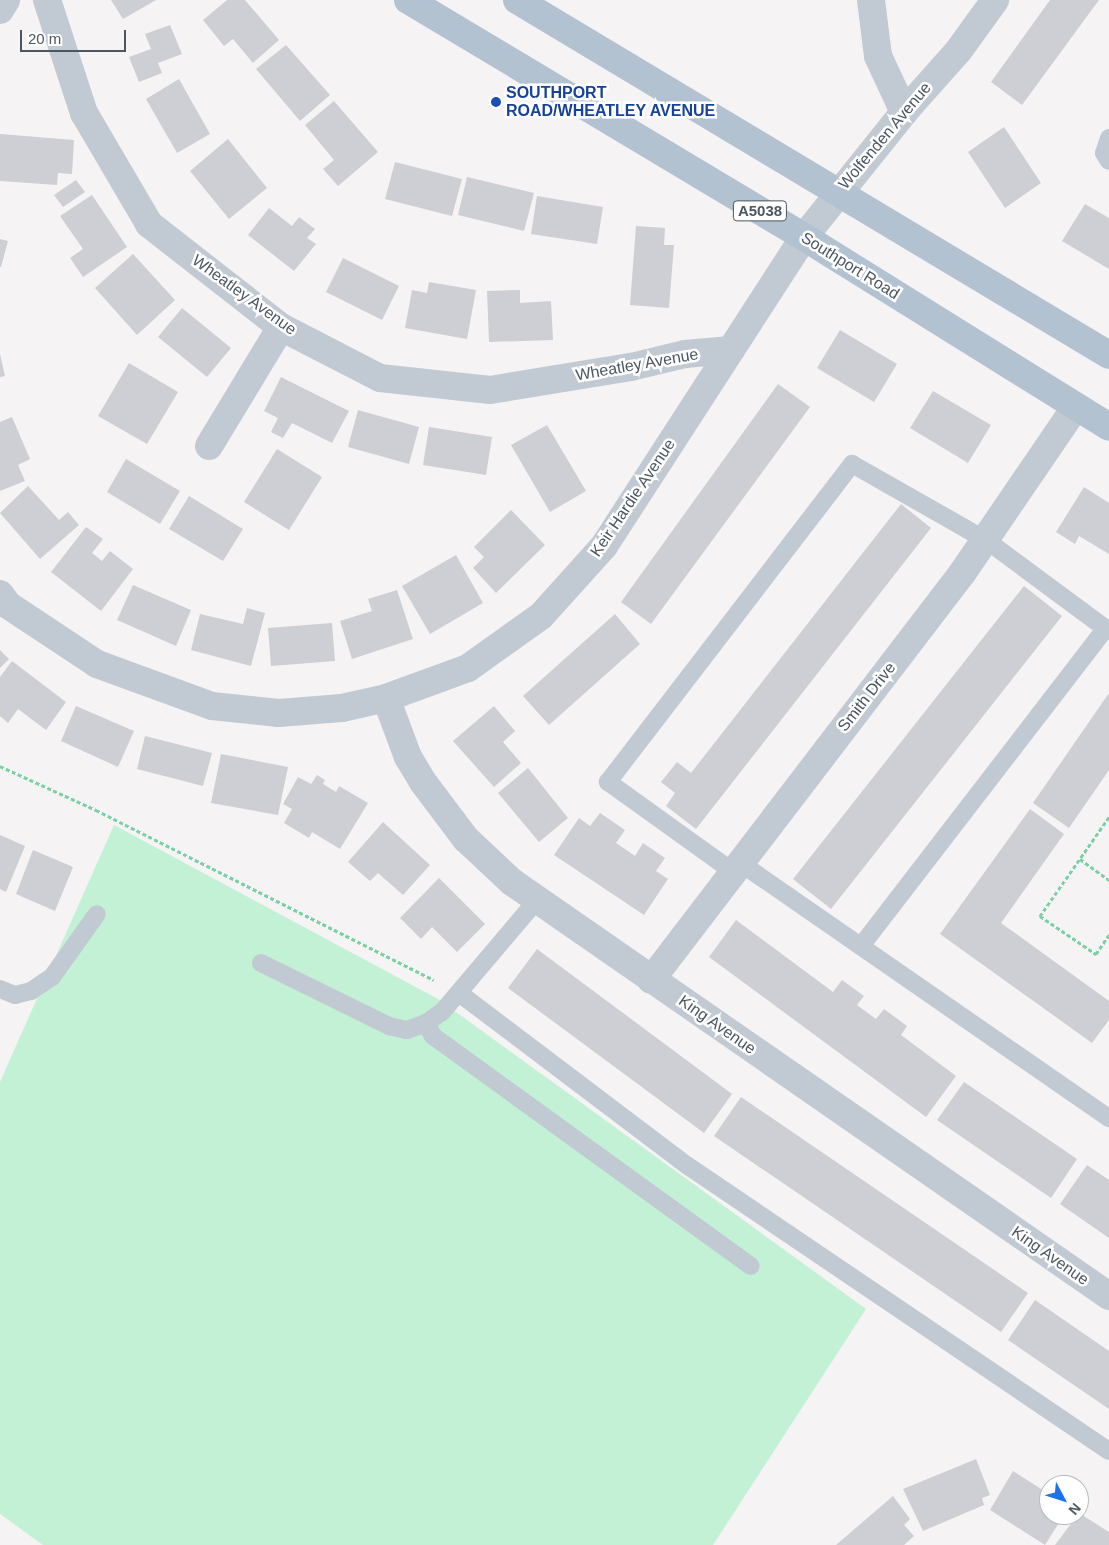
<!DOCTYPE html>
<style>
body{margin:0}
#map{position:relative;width:1109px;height:1545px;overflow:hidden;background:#f5f3f3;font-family:Arial,sans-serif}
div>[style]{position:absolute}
.green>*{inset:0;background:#c3f1d5}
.building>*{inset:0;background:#cdcfd5}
.path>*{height:3px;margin-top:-1.5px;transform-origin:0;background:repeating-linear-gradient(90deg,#7ad0a6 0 4px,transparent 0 6.5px)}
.service>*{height:18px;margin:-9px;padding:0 9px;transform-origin:9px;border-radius:9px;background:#c1cad2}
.minor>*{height:28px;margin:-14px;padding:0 14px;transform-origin:14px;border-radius:14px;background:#c1cad2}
.primary>*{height:28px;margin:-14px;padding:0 14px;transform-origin:14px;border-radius:14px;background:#b3c2d1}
.dots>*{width:14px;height:14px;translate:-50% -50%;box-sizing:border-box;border:2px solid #fff;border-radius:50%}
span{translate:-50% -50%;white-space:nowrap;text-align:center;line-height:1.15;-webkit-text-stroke:5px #fff;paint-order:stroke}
.shield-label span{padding:1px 4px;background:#fff;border:1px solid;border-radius:4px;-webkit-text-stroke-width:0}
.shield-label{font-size:15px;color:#4a5661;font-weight:700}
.transit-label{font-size:16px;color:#164399;font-weight:700}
.left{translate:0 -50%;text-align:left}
.street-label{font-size:16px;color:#4a5661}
.north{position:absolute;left:1039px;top:1475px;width:50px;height:50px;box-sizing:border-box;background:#fff;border:1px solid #b7bbc0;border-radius:50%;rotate:130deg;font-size:14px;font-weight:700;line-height:20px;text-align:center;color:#4a5661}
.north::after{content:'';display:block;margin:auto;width:18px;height:22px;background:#1a73e8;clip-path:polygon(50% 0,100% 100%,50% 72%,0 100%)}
.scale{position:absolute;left:20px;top:30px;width:106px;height:22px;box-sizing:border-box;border:2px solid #4a5661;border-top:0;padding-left:6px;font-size:15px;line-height:18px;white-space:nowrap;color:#4a5661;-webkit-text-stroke:4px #fff;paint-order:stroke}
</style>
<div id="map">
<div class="green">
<i style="clip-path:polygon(114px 825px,438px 999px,866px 1309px,713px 1545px,43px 1545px,0 1514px,0 1082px)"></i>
</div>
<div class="building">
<i style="clip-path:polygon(111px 0,156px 0,123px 19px)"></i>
<i style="clip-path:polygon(227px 0,245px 0,279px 40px,253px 63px,233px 39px,224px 46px,203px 20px)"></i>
<i style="clip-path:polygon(1050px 0,1099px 0,1022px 105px,991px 82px)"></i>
<i style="clip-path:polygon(170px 25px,182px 54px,158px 63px,162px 73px,139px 82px,129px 57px,151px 49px,145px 34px)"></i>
<i style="clip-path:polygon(286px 45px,330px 95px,300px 121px,256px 69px)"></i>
<i style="clip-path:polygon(179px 79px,210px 134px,177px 153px,146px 99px)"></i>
<i style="clip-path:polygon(334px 101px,378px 152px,338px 186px,323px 169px,334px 160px,305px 125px)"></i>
<i style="clip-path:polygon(1004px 127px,1041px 183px,1005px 208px,968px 152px)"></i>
<i style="clip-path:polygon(0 134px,74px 140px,72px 174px,58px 173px,57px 185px,0 181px)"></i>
<i style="clip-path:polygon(228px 139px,267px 188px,229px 219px,190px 171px)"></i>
<i style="clip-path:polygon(395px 162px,462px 179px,452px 216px,385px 199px)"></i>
<i style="clip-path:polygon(467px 177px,534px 193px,524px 231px,458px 215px)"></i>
<i style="clip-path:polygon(76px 180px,85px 192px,63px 207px,54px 195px)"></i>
<i style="clip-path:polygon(92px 195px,127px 247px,83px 277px,70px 258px,83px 249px,60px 216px)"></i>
<i style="clip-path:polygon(537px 196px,603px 207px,597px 244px,531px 234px)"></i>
<i style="clip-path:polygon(1085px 204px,1109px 218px,1109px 269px,1062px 241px)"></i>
<i style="clip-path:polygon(269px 208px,292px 226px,299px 217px,315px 229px,307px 238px,316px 244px,294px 271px,248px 235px)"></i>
<i style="clip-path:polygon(636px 226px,665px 228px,664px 245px,674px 245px,669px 308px,630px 305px)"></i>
<i style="clip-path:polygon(0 239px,8px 241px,1px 267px,0 267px)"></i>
<i style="clip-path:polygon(133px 254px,175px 300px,137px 335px,95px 288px)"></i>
<i style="clip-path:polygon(343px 258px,399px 286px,382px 320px,326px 292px)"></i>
<i style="clip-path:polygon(429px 282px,476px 290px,467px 339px,405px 328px,412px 290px,427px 293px)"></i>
<i style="clip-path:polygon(520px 290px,520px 303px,551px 301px,553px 340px,489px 342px,487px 291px)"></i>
<i style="clip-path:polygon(182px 308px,231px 348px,207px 377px,158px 337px)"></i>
<i style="clip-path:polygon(840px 330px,897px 364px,874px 402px,817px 368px)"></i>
<i style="clip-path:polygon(0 354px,5px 376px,0 377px)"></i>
<i style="clip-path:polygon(129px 363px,178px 392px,147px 444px,98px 416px)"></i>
<i style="clip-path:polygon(281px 377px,349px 411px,332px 443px,292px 423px,283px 438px,271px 432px,278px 418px,264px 411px)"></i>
<i style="clip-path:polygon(778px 384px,810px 407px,651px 624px,621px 602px)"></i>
<i style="clip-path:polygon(933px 391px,991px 425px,968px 463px,910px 428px)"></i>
<i style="clip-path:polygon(358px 410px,419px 427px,409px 464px,348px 447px)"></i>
<i style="clip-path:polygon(12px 417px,30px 459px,18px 465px,25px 481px,0 491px,0 422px)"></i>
<i style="clip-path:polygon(547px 425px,586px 491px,550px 512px,511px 445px)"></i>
<i style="clip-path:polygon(429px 427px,492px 437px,486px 475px,423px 465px)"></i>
<i style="clip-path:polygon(277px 449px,322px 477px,289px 530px,244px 502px)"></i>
<i style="clip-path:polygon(126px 459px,180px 491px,160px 524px,107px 492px)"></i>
<i style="clip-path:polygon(28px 486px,59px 520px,68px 512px,79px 525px,40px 559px,0 513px)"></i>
<i style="clip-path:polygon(1084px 487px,1109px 503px,1109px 554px,1079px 536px,1075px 544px,1056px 532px)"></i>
<i style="clip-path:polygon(189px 496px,243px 529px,223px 561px,169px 529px)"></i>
<i style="clip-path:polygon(901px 504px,931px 528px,696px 829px,666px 806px,675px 793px,661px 782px,677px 762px,691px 773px)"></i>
<i style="clip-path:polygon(511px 510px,545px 545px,496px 593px,473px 568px,484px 557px,474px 547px)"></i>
<i style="clip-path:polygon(86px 527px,103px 539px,92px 553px,102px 561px,110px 551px,133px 569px,101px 611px,51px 572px)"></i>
<i style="clip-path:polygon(456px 555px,483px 603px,430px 634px,402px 586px)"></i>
<i style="clip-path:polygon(133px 585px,191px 610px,176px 646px,117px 620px)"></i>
<i style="clip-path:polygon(1024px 586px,1062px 616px,831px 909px,793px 879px)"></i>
<i style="clip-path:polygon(397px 590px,413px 639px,352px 659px,340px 621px,372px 611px,368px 599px)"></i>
<i style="clip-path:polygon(247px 608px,265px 613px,251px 666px,191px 650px,200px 614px,243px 624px)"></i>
<i style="clip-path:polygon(615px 614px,640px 644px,549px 725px,523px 696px)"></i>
<i style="clip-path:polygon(332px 623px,335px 661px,271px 666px,268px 628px)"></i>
<i style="clip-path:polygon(0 650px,9px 659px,0 668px)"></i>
<i style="clip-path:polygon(12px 661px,66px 702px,46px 730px,18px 709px,8px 723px,0 716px,0 677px)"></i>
<i style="clip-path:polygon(1109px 693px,1109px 770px,1069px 828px,1033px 803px)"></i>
<i style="clip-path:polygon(76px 706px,134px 731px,118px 767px,61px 741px)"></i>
<i style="clip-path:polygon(494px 706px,515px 731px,503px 742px,521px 763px,494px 787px,453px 741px)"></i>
<i style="clip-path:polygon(145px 736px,212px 753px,203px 786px,137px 769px)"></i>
<i style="clip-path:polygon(221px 754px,288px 767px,278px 815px,211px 803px)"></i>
<i style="clip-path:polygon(528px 768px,568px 818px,539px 842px,498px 793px)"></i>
<i style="clip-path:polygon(317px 775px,325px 780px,323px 784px,336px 792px,339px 786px,368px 803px,340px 849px,312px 832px,309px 838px,284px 823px,292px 809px,283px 804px,298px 777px,311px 784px)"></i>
<i style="clip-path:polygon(1030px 809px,1064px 834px,1001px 923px,1109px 1001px,1109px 1020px,1092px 1043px,940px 934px)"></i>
<i style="clip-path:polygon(600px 813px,625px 830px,616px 843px,635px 856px,643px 843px,665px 858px,656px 871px,668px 879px,644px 915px,554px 855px,579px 818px,590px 826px)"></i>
<i style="clip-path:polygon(383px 822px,430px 865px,403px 895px,378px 873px,370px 881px,348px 862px)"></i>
<i style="clip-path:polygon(0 835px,25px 846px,6px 892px,0 889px)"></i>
<i style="clip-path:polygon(33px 850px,73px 867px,55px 911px,16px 894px)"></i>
<i style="clip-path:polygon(439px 878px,485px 924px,457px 952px,432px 927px,421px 939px,400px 918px)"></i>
<i style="clip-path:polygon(736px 920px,833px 992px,842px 980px,864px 996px,857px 1005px,876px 1019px,884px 1009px,907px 1026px,901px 1035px,956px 1076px,926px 1117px,709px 957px)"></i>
<i style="clip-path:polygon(537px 949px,732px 1094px,704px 1133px,508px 988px)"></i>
<i style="clip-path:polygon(964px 1082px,1077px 1159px,1051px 1198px,937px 1120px)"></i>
<i style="clip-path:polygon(741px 1097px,1028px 1293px,1001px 1332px,714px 1136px)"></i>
<i style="clip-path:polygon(1087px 1165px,1109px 1180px,1109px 1238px,1060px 1204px)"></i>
<i style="clip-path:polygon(1035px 1300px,1109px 1351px,1109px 1409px,1008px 1340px)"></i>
<i style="clip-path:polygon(976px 1459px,990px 1495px,982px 1498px,984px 1505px,923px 1531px,903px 1489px)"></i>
<i style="clip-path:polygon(1013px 1471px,1049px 1494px,1049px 1515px,1064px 1515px,1045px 1545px,990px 1510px)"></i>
<i style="clip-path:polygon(893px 1496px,910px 1519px,904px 1525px,914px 1536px,904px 1545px,836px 1545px)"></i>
<i style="clip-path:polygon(1079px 1513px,1109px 1532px,1109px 1545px,1055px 1545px)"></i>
</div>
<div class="path">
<i style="left:0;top:766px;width:106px;rotate:24.6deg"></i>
<i style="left:96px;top:810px;width:378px;rotate:26.7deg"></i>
<i style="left:1109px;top:817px;width:121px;rotate:124.9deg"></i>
<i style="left:1040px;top:916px;width:68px;rotate:34.2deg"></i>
<i style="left:1096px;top:954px;width:23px;rotate:-56deg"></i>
<i style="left:1080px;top:859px;width:36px;rotate:36deg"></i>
</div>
<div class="service">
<i style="left:1109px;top:138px;width:16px;rotate:108deg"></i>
<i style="left:1104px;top:153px;width:9px;rotate:58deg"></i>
<i style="left:739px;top:862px;width:450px;rotate:34.7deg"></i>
<i style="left:732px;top:871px;width:153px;rotate:-144.3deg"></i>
<i style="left:608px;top:782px;width:401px;rotate:-52.5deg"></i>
<i style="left:852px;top:464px;width:154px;rotate:29.6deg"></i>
<i style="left:986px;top:540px;width:153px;rotate:36.5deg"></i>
<i style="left:861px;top:946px;width:400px;rotate:-52.4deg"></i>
<i style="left:261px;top:963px;width:143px;rotate:26.2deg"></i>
<i style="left:389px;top:1026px;width:18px;rotate:13deg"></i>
<i style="left:407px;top:1030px;width:20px;rotate:-20deg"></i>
<i style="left:426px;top:1023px;width:19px;rotate:-35deg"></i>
<i style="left:442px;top:1012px;width:147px;rotate:-49.7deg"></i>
<i style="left:0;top:989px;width:16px;rotate:22deg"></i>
<i style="left:15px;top:995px;width:16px;rotate:-14deg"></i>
<i style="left:31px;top:991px;width:25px;rotate:-34deg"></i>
<i style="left:52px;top:977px;width:77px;rotate:-54.5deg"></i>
<i style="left:459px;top:993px;width:287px;rotate:37.1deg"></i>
<i style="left:688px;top:1166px;width:508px;rotate:34.1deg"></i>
<i style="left:426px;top:1023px;width:15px;rotate:62deg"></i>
<i style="left:433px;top:1036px;width:392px;rotate:35.9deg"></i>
</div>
<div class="minor">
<i style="left:47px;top:0;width:119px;rotate:71.9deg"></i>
<i style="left:84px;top:113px;width:129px;rotate:59.6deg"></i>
<i style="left:149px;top:224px;width:167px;rotate:38deg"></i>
<i style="left:281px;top:327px;width:111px;rotate:27.3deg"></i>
<i style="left:380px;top:378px;width:111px;rotate:6.2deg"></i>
<i style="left:490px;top:390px;width:143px;rotate:-9.3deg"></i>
<i style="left:631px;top:367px;width:56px;rotate:-13.5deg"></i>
<i style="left:685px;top:354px;width:46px;rotate:-5deg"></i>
<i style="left:871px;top:0;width:56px;rotate:82.9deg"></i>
<i style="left:878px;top:56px;width:62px;rotate:65.1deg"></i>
<i style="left:0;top:10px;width:12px;rotate:-59deg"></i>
<i style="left:209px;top:446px;width:139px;rotate:-58.8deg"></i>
<i style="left:0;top:594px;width:14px;rotate:54deg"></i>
<i style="left:8px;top:605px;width:107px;rotate:33.5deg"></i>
<i style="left:97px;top:664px;width:122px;rotate:20.1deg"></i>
<i style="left:212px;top:706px;width:67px;rotate:6deg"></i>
<i style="left:279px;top:713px;width:63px;rotate:-4.5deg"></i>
<i style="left:342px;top:708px;width:45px;rotate:-12.8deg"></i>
<i style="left:386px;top:698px;width:87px;rotate:-20.1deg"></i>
<i style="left:468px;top:668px;width:90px;rotate:-35.5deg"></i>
<i style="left:541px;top:616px;width:94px;rotate:-48deg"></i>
<i style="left:604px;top:546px;width:368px;rotate:-57.1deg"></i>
<i style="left:804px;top:237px;width:160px;rotate:-51.3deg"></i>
<i style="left:904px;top:112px;width:83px;rotate:-48.4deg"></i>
<i style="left:959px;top:50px;width:62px;rotate:-54.2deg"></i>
<i style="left:386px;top:698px;width:63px;rotate:69.6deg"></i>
<i style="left:408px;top:757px;width:29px;rotate:59deg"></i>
<i style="left:423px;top:782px;width:71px;rotate:53deg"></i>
<i style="left:466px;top:839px;width:63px;rotate:43.1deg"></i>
<i style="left:512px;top:882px;width:727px;rotate:34.74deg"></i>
<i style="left:651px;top:980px;width:514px;rotate:-52.59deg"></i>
<i style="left:963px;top:572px;width:199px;rotate:-55.7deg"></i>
</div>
<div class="primary">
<i style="left:408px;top:0;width:462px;rotate:30.9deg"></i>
<i style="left:804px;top:237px;width:359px;rotate:31.9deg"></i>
<i style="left:517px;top:0;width:690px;rotate:30.95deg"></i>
</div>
<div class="dots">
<i style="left:496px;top:102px;background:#1a4fb4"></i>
</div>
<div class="shield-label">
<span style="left:760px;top:211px">A5038</span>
</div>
<div class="transit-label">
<span class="left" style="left:506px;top:102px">SOUTHPORT<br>ROAD/WHEATLEY AVENUE</span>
</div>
<div class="street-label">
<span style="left:885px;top:136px;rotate:-50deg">Wolfenden Avenue</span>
<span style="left:850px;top:266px;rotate:32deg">Southport Road</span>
<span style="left:244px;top:295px;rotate:36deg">Wheatley Avenue</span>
<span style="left:637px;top:365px;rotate:-10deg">Wheatley Avenue</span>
<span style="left:633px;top:498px;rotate:-56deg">Keir Hardie Avenue</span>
<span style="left:867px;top:697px;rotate:-52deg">Smith Drive</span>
<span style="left:717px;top:1025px;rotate:35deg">King Avenue</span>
<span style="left:1050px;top:1256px;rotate:35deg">King Avenue</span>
</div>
<div class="north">N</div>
<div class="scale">20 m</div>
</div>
